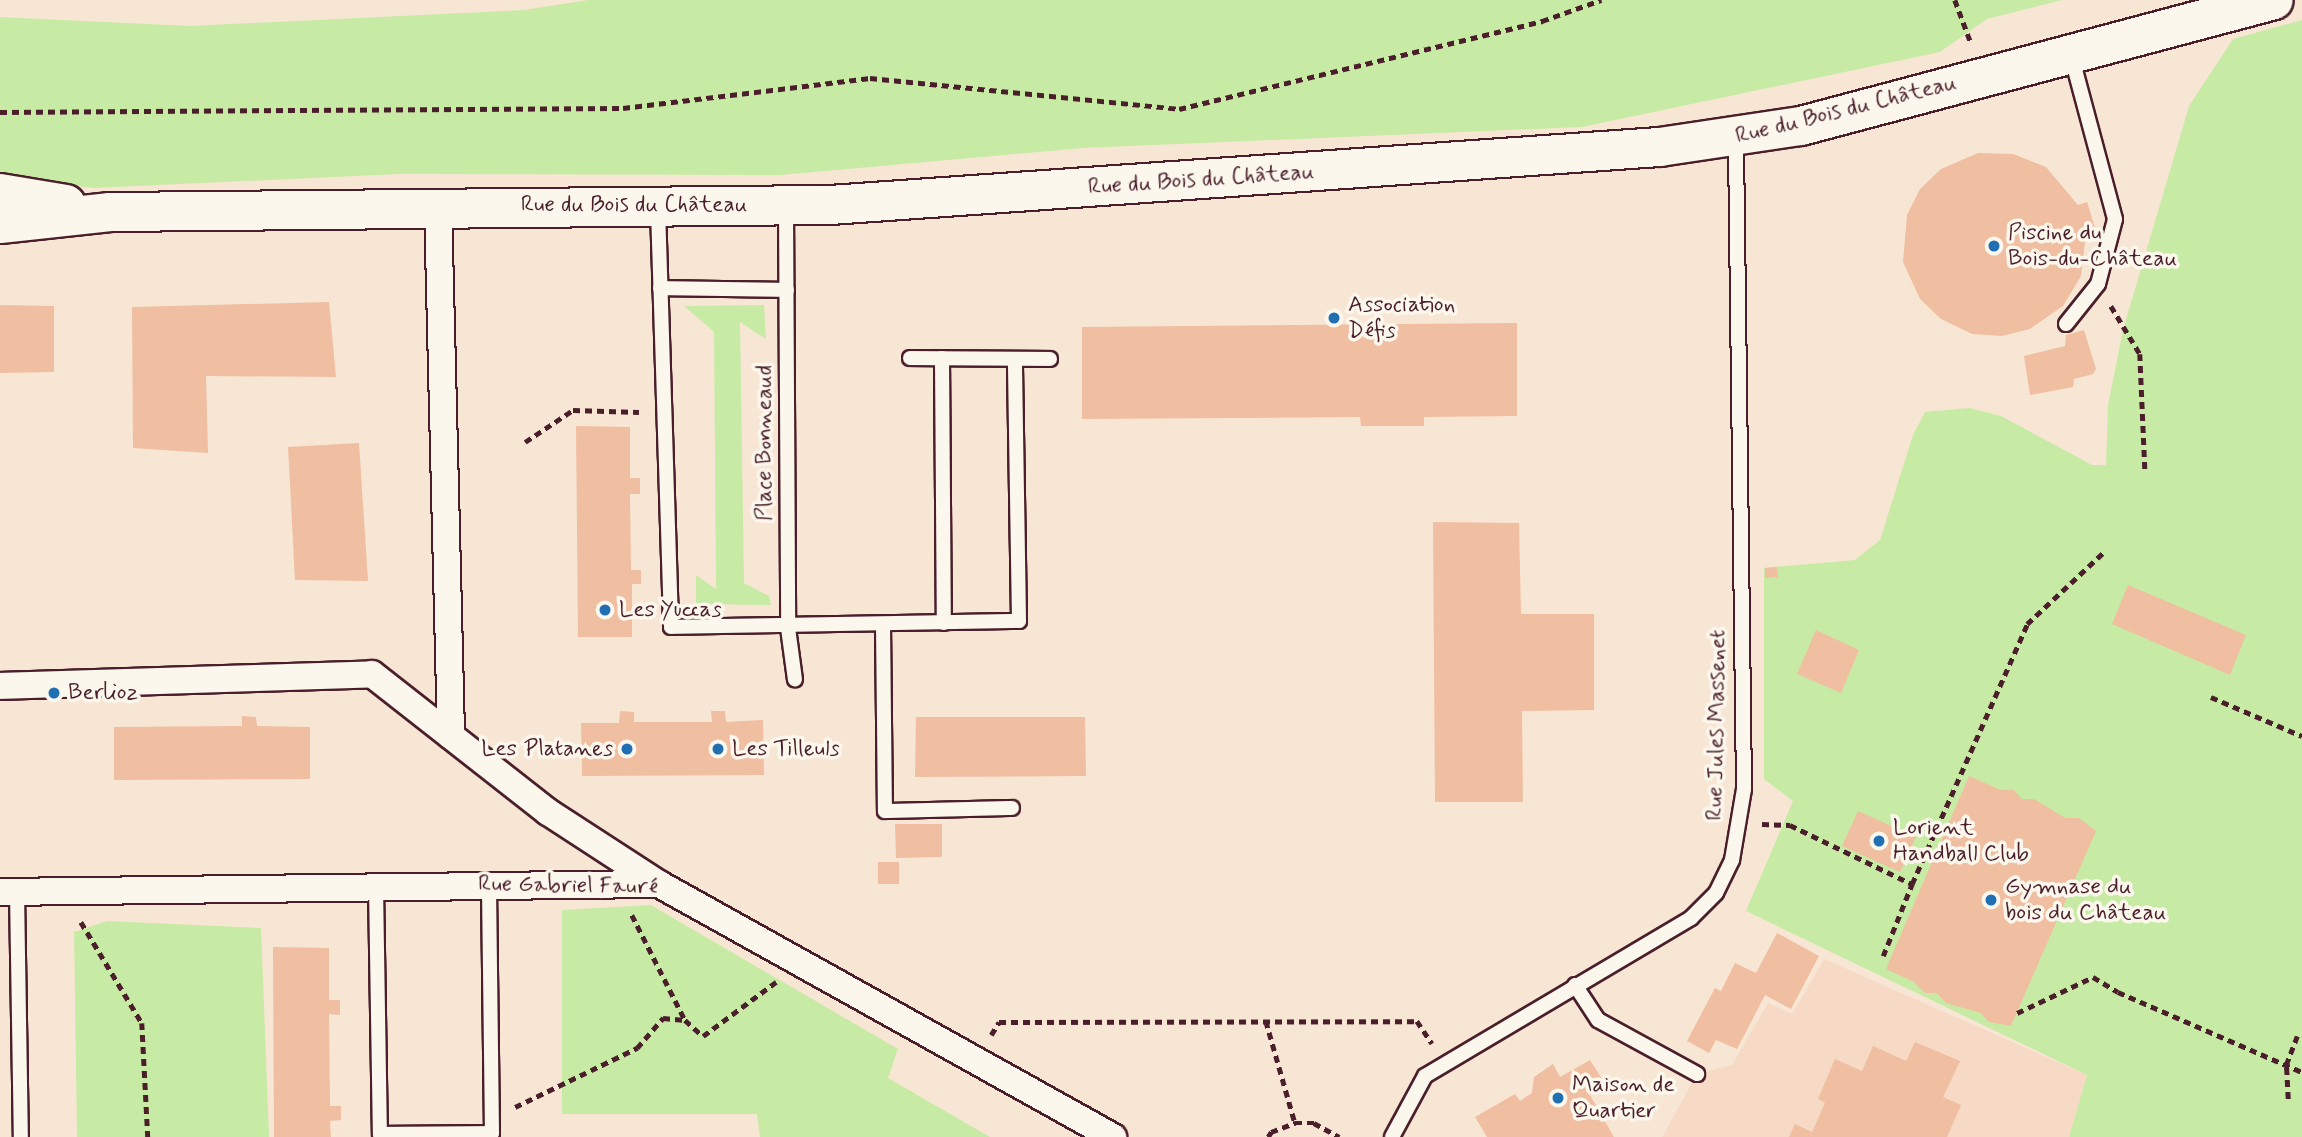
<!DOCTYPE html>
<meta charset="utf-8">
<style>
body{margin:0}
#map{position:relative;width:2302px;height:1137px;overflow:hidden;background:#f8e6d5;font-family:Mynerve,sans-serif}
div>[style]{position:absolute}
.built>*{inset:0;background:#f6dac5}
.green>*{inset:0;background:#c7eba5}
.building>*{inset:0;background:#f0bea0}
.path>*{height:4.5px;margin-top:-2.25px;transform-origin:0;background:repeating-linear-gradient(90deg,#4a1f2b 0 7px,transparent 0 12px)}
.roads{filter:drop-shadow(2px 0 #4a1f2b) drop-shadow(-2px 0 #4a1f2b) drop-shadow(0 2px #4a1f2b) drop-shadow(0 -2px #4a1f2b)}
.lane>*{height:14px;margin:-7px;padding:0 7px;transform-origin:7px;border-radius:7px;background:#fbf7ec}
.street>*{height:26px;margin:-13px;padding:0 13px;transform-origin:13px;border-radius:13px;background:#fbf7ec}
.secondary>*{height:38px;margin:-19px;padding:0 19px;transform-origin:19px;border-radius:19px;background:#fbf7ec}
.dots>*{width:19px;height:19px;translate:-50% -50%;box-sizing:border-box;border:4px solid #fbf7ec;border-radius:50%}
span{translate:-50% -50%;white-space:nowrap;text-align:center;line-height:1.15;-webkit-text-stroke:7px #fbf7ec;paint-order:stroke}
.street-label{font-size:23px;color:#4a1f2b}
.poi-label{font-size:23px;color:#4a1f2b}
.left{translate:0 -50%;text-align:left}
.right{translate:-100% -50%;text-align:right}
</style>
<div id="map">
<div class="built">
<i style="clip-path:polygon(1824px 959px,2087px 1075px,2069px 1137px,1662px 1137px,1697px 1074px,1732px 1065px,1768px 1003px,1792px 1014px)"></i>
</div>
<div class="green">
<i style="clip-path:polygon(588px 0,2062px 0,1987px 19px,1940px 52px,1582px 127px,1083px 148px,781px 175px,398px 174px,94px 188px,0 178px,0 17px,190px 26px,524px 10px)"></i>
<i style="clip-path:polygon(2302px 20px,2302px 1137px,2069px 1137px,2087px 1075px,1746px 911px,1793px 801px,1764px 779px,1764px 568px,1855px 560px,1880px 540px,1913px 435px,1925px 412px,1970px 408px,2001px 416px,2092px 465px,2106px 465px,2108px 405px,2123px 330px,2189px 106px,2233px 39px)"></i>
<i style="clip-path:polygon(764px 305px,766px 339px,740px 322px,744px 583px,769px 596px,771px 605px,696px 604px,696px 575px,716px 589px,714px 332px,684px 306px)"></i>
<i style="clip-path:polygon(651px 905px,898px 1049px,888px 1078px,990px 1137px,760px 1137px,757px 1114px,562px 1114px,562px 910px)"></i>
<i style="clip-path:polygon(107px 921px,261px 928px,269px 1137px,77px 1137px,74px 932px)"></i>
</div>
<div class="building">
<i style="clip-path:polygon(1978px 153px,2013px 154px,2046px 167px,2078px 205px,2087px 202px,2096px 231px,2086px 233px,2081px 276px,2063px 306px,2030px 329px,2002px 336px,1972px 334px,1941px 319px,1920px 299px,1903px 262px,1907px 215px,1920px 189px,1941px 169px)"></i>
<i style="clip-path:polygon(329px 302px,336px 377px,206px 376px,208px 453px,133px 448px,132px 307px)"></i>
<i style="clip-path:polygon(0 305px,54px 306px,54px 372px,0 373px)"></i>
<i style="clip-path:polygon(1517px 323px,1517px 416px,1424px 417px,1424px 426px,1361px 426px,1360px 417px,1082px 419px,1082px 327px)"></i>
<i style="clip-path:polygon(2084px 330px,2096px 369px,2093px 374px,2074px 379px,2073px 387px,2030px 395px,2024px 356px,2065px 346px,2066px 335px)"></i>
<i style="clip-path:polygon(576px 426px,630px 427px,630px 478px,640px 478px,640px 494px,630px 494px,631px 570px,641px 570px,641px 584px,632px 584px,632px 637px,578px 637px)"></i>
<i style="clip-path:polygon(359px 443px,368px 581px,295px 580px,288px 447px)"></i>
<i style="clip-path:polygon(1433px 522px,1519px 523px,1521px 614px,1594px 614px,1594px 710px,1522px 711px,1523px 802px,1435px 802px)"></i>
<i style="clip-path:polygon(1777px 567px,1778px 577px,1765px 578px,1765px 568px)"></i>
<i style="clip-path:polygon(2128px 585px,2246px 635px,2230px 675px,2112px 624px)"></i>
<i style="clip-path:polygon(1816px 630px,1859px 650px,1841px 693px,1797px 674px)"></i>
<i style="clip-path:polygon(620px 711px,634px 712px,634px 722px,712px 722px,711px 711px,725px 711px,726px 722px,763px 720px,764px 775px,582px 776px,581px 723px,619px 723px)"></i>
<i style="clip-path:polygon(242px 716px,256px 717px,257px 726px,310px 727px,310px 779px,114px 780px,114px 727px,242px 726px)"></i>
<i style="clip-path:polygon(916px 717px,1085px 717px,1086px 776px,915px 777px)"></i>
<i style="clip-path:polygon(1969px 776px,2001px 790px,2014px 790px,2022px 799px,2034px 799px,2065px 818px,2079px 818px,2096px 831px,2011px 1026px,1989px 1022px,1981px 1013px,1946px 1003px,1937px 993px,1925px 993px,1914px 982px,1886px 969px)"></i>
<i style="clip-path:polygon(1858px 811px,1916px 837px,1900px 872px,1842px 846px)"></i>
<i style="clip-path:polygon(895px 824px,942px 824px,942px 857px,896px 858px)"></i>
<i style="clip-path:polygon(878px 862px,899px 862px,899px 884px,878px 884px)"></i>
<i style="clip-path:polygon(1777px 933px,1819px 956px,1791px 1009px,1765px 995px,1737px 1049px,1716px 1040px,1709px 1053px,1687px 1041px,1715px 988px,1721px 991px,1735px 963px,1756px 973px)"></i>
<i style="clip-path:polygon(273px 947px,329px 948px,329px 1000px,340px 1000px,340px 1015px,329px 1014px,330px 1106px,341px 1106px,341px 1120px,330px 1121px,331px 1137px,274px 1137px)"></i>
<i style="clip-path:polygon(1915px 1042px,1960px 1061px,1943px 1097px,1961px 1105px,1947px 1137px,1789px 1137px,1795px 1124px,1812px 1132px,1825px 1103px,1818px 1099px,1835px 1059px,1862px 1071px,1873px 1046px,1906px 1061px)"></i>
<i style="clip-path:polygon(1590px 1060px,1606px 1085px,1590px 1095px,1614px 1137px,1487px 1137px,1475px 1117px,1515px 1094px,1520px 1101px,1532px 1093px,1534px 1077px,1553px 1064px,1560px 1077px)"></i>
</div>
<div class="path">
<i style="left:1955px;top:0;width:46px;rotate:69.6deg"></i>
<i style="left:0;top:112px;width:623px;rotate:-0.37deg"></i>
<i style="left:623px;top:108px;width:249px;rotate:-6.9deg"></i>
<i style="left:870px;top:78px;width:311px;rotate:5.7deg"></i>
<i style="left:1179px;top:109px;width:374px;rotate:-13.6deg"></i>
<i style="left:1542px;top:21px;width:63px;rotate:-19.6deg"></i>
<i style="left:2111px;top:306px;width:56px;rotate:58.9deg"></i>
<i style="left:2140px;top:354px;width:115px;rotate:87.5deg"></i>
<i style="left:525px;top:442px;width:58px;rotate:-33.7deg"></i>
<i style="left:573px;top:410px;width:66px;rotate:1.7deg"></i>
<i style="left:2211px;top:697px;width:99px;rotate:23.2deg"></i>
<i style="left:1762px;top:824px;width:28px;rotate:2deg"></i>
<i style="left:1790px;top:825px;width:136px;rotate:25.8deg"></i>
<i style="left:1912px;top:884px;width:284px;rotate:-66.1deg"></i>
<i style="left:2027px;top:624px;width:105px;rotate:-43.1deg"></i>
<i style="left:632px;top:915px;width:118px;rotate:63.2deg"></i>
<i style="left:81px;top:922px;width:118px;rotate:58.9deg"></i>
<i style="left:142px;top:1023px;width:114px;rotate:87deg"></i>
<i style="left:1883px;top:956px;width:78px;rotate:-68.1deg"></i>
<i style="left:2017px;top:1013px;width:84px;rotate:-25.3deg"></i>
<i style="left:2093px;top:977px;width:29px;rotate:31deg"></i>
<i style="left:2118px;top:992px;width:201px;rotate:23.5deg"></i>
<i style="left:1266px;top:1021px;width:106px;rotate:74.1deg"></i>
<i style="left:991px;top:1035px;width:15px;rotate:-58deg"></i>
<i style="left:999px;top:1022px;width:418px;rotate:-0.1deg"></i>
<i style="left:1417px;top:1021px;width:27px;rotate:56deg"></i>
<i style="left:2288px;top:1099px;width:34px;rotate:-93deg"></i>
<i style="left:2286px;top:1065px;width:31px;rotate:-69deg"></i>
<i style="left:515px;top:1107px;width:136px;rotate:-25.8deg"></i>
<i style="left:637px;top:1048px;width:40px;rotate:-49deg"></i>
<i style="left:663px;top:1018px;width:22px;rotate:5deg"></i>
<i style="left:685px;top:1020px;width:24px;rotate:42deg"></i>
<i style="left:703px;top:1036px;width:91px;rotate:-36.5deg"></i>
<i style="left:1268px;top:1137px;width:6px;rotate:-59deg"></i>
<i style="left:1271px;top:1132px;width:26px;rotate:-21deg"></i>
<i style="left:1295px;top:1123px;width:19px"></i>
<i style="left:1314px;top:1123px;width:29px;rotate:29deg"></i>
</div>
<div class="roads">
<div class="lane">
<i style="left:786px;top:206px;width:422px;rotate:89.7deg"></i>
<i style="left:788px;top:628px;width:52px;rotate:82.3deg"></i>
<i style="left:658px;top:209px;width:418px;rotate:88.2deg"></i>
<i style="left:671px;top:627px;width:348px;rotate:-1deg"></i>
<i style="left:1019px;top:621px;width:262px;rotate:-90.9deg"></i>
<i style="left:660px;top:288px;width:127px;rotate:0.9deg"></i>
<i style="left:2066px;top:324px;width:51px;rotate:-51.3deg"></i>
<i style="left:2098px;top:284px;width:67px;rotate:-75.3deg"></i>
<i style="left:2115px;top:219px;width:170px;rotate:-105deg"></i>
<i style="left:910px;top:358px;width:140px;rotate:0.4deg"></i>
<i style="left:942px;top:358px;width:265px;rotate:89.6deg"></i>
<i style="left:883px;top:625px;width:186px;rotate:89.4deg"></i>
<i style="left:885px;top:811px;width:127px;rotate:-1.4deg"></i>
<i style="left:376px;top:886px;width:248px;rotate:89.1deg"></i>
<i style="left:380px;top:1134px;width:112px;rotate:-0.5deg"></i>
<i style="left:492px;top:1133px;width:249px;rotate:-90.7deg"></i>
<i style="left:17px;top:892px;width:245px;rotate:89.1deg"></i>
<i style="left:1575px;top:985px;width:42px;rotate:56.7deg"></i>
<i style="left:1598px;top:1020px;width:113px;rotate:28.6deg"></i>
<i style="left:1392px;top:1137px;width:69px;rotate:-61.6deg"></i>
<i style="left:1425px;top:1076px;width:309px;rotate:-30.7deg"></i>
<i style="left:1691px;top:918px;width:35px;rotate:-45deg"></i>
<i style="left:1716px;top:893px;width:37px;rotate:-64deg"></i>
<i style="left:1732px;top:860px;width:72px;rotate:-80.4deg"></i>
<i style="left:1744px;top:789px;width:650px;rotate:-90.71deg"></i>
</div>
<div class="street">
<i style="left:438px;top:206px;width:530px;rotate:88.59deg"></i>
<i style="left:0;top:686px;width:372px;rotate:-1.8deg"></i>
<i style="left:372px;top:674px;width:224px;rotate:38.1deg"></i>
<i style="left:548px;top:812px;width:132px;rotate:33deg"></i>
<i style="left:0;top:892px;width:659px;rotate:-0.7deg"></i>
<i style="left:659px;top:884px;width:520px;rotate:29.13deg"></i>
</div>
<div class="secondary">
<i style="left:0;top:193px;width:67px;rotate:9.5deg"></i>
<i style="left:0;top:224px;width:111px;rotate:-6.2deg"></i>
<i style="left:110px;top:212px;width:720px;rotate:-0.56deg"></i>
<i style="left:830px;top:205px;width:832px;rotate:-4deg"></i>
<i style="left:1660px;top:147px;width:143px;rotate:-8.5deg"></i>
<i style="left:1801px;top:126px;width:489px;rotate:-14.9deg"></i>
</div>
</div>
<div class="dots">
<i style="left:1994px;top:246px;background:#1f6fb2"></i>
<i style="left:1334px;top:318px;background:#1f6fb2"></i>
<i style="left:605px;top:610px;background:#1f6fb2"></i>
<i style="left:54px;top:693px;background:#1f6fb2"></i>
<i style="left:627px;top:749px;background:#1f6fb2"></i>
<i style="left:718px;top:749px;background:#1f6fb2"></i>
<i style="left:1879px;top:841px;background:#1f6fb2"></i>
<i style="left:1991px;top:900px;background:#1f6fb2"></i>
<i style="left:1558px;top:1098px;background:#1f6fb2"></i>
</div>
<div class="street-label">
<span style="left:1846px;top:110px;rotate:-14deg">Rue du Bois du Château</span>
<span style="left:1201px;top:180px;rotate:-4deg">Rue du Bois du Château</span>
<span style="left:634px;top:205px">Rue du Bois du Château</span>
<span style="left:765px;top:443px;rotate:-90deg">Place Bonneaud</span>
<span style="left:1717px;top:725px;rotate:-89deg">Rue Jules Massenet</span>
<span style="left:568px;top:886px;rotate:1deg">Rue Gabriel Fauré</span>
</div>
<div class="poi-label">
<span class="left" style="left:2008px;top:246px">Piscine du<br>Bois-du-Château</span>
<span class="left" style="left:1348px;top:318px">Association<br>Défis</span>
<span class="left" style="left:619px;top:610px">Les Yuccas</span>
<span class="left" style="left:68px;top:693px">Berlioz</span>
<span class="right" style="left:613px;top:749px">Les Platanes</span>
<span class="left" style="left:732px;top:749px">Les Tilleuls</span>
<span class="left" style="left:1893px;top:841px">Lorient<br>Handball Club</span>
<span class="left" style="left:2005px;top:900px">Gymnase du<br>bois du Château</span>
<span class="left" style="left:1572px;top:1098px">Maison de<br>Quartier</span>
</div>
</div>
